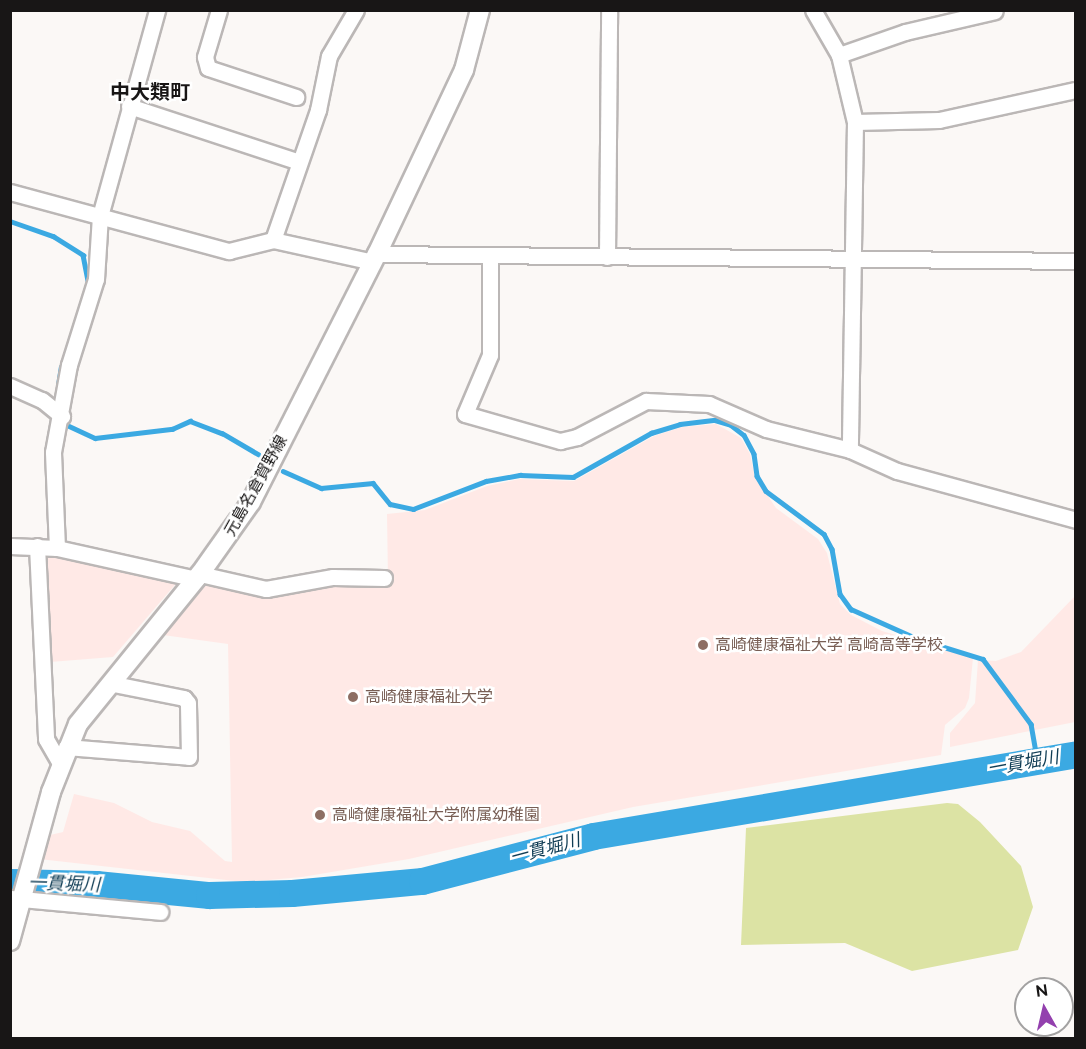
<!DOCTYPE html>
<meta charset="utf-8">
<style>
body{margin:0}
#map{position:relative;width:1086px;height:1049px;overflow:hidden;background:#fbf8f6;font-family:Raleway,"Noto Sans JP",sans-serif}
div>[style]{position:absolute}
.education>*{inset:0;background:#ffe9e6}
.green>*{inset:0;background:#dce3a4}
.stream>*{height:4.5px;margin:-2.25px;padding:0 2.25px;transform-origin:2.25px;border-radius:2.25px;background:#3ba9e2}
.river>*{height:27px;margin:-13.5px;padding:0 13.5px;transform-origin:13.5px;border-radius:13.5px;background:#3ba9e2}
.roads{filter:drop-shadow(2px 0 #bbb7b6) drop-shadow(-2px 0 #bbb7b6) drop-shadow(0 2px #bbb7b6) drop-shadow(0 -2px #bbb7b6)}
.minor>*{height:15px;margin:-7.5px;padding:0 7.5px;transform-origin:7.5px;border-radius:7.5px;background:#fff}
.major>*{height:18px;margin:-9px;padding:0 9px;transform-origin:9px;border-radius:9px;background:#fff}
.dots>*{width:16px;height:16px;translate:-50% -50%;box-sizing:border-box;border:3px solid #fff;border-radius:50%}
span{translate:-50% -50%;white-space:nowrap;text-align:center;line-height:1.15;-webkit-text-stroke:5px #fff;paint-order:stroke}
.street-label{font-size:16px;color:#181616}
.education-label{font-size:16px;color:#785e54}
.left{translate:0 -50%;text-align:left}
.water-label{font-size:18px;color:#103d55;font-style:italic}
.quarter-label{font-size:20px;color:#181616;font-weight:700}
.frame{position:absolute;inset:0;border:12px solid #181616;pointer-events:none}
.north{position:absolute;left:1014px;top:977px;width:60px;height:60px;box-sizing:border-box;background:#fff;border:2px solid #a3a2a2;border-radius:50%;rotate:352deg;font-size:16px;font-weight:700;line-height:24px;text-align:center;color:#181616}
.north::after{content:'';display:block;margin:auto;width:21px;height:27px;background:#9340ae;clip-path:polygon(50% 0,100% 100%,50% 72%,0 100%)}
</style>
<div id="map">
<div class="education">
<i style="clip-path:polygon(716px 424px,741px 438px,750px 454px,755px 477px,776px 508px,818px 539px,827px 553px,840px 604px,851px 615px,882px 631px,973px 658px,969px 698px,965px 708px,945px 725px,941px 755px,633px 807px,409px 859px,302px 877px,244px 882px,39px 859px,46px 836px,63px 832px,74px 794px,114px 803px,152px 822px,190px 831px,225px 861px,232px 862px,228px 644px,163px 635px,208px 582px,305px 585px,388px 581px,387px 514px,425px 510px,487px 486px,519px 479px,574px 481px,654px 436px,682px 427px)"></i>
<i style="clip-path:polygon(46px 551px,180px 579px,113px 657px,50px 662px)"></i>
<i style="clip-path:polygon(1075px 596px,1075px 722px,950px 747px,950px 733px,975px 703px,978px 660px,996px 661px,1021px 652px)"></i>
</div>
<div class="green">
<i style="clip-path:polygon(947px 803px,958px 804px,980px 822px,1021px 866px,1033px 907px,1018px 950px,912px 971px,845px 943px,741px 945px,746px 828px)"></i>
</div>
<div class="stream">
<i style="left:10px;top:221px;width:46px;rotate:19.2deg"></i>
<i style="left:53px;top:236px;width:36px;rotate:32deg"></i>
<i style="left:83px;top:255px;width:26px;rotate:79deg"></i>
<i style="left:58px;top:385px;width:18px;rotate:-81deg"></i>
<i style="left:67px;top:425px;width:31px;rotate:25deg"></i>
<i style="left:95px;top:438px;width:78px;rotate:-6.7deg"></i>
<i style="left:172px;top:429px;width:20px;rotate:-24deg"></i>
<i style="left:190px;top:421px;width:34px;rotate:21deg"></i>
<i style="left:222px;top:433px;width:42px;rotate:30.3deg"></i>
<i style="left:283px;top:471px;width:42px;rotate:24.1deg"></i>
<i style="left:321px;top:488px;width:52px;rotate:-5.5deg"></i>
<i style="left:373px;top:483px;width:27px;rotate:51deg"></i>
<i style="left:390px;top:504px;width:24px;rotate:12deg"></i>
<i style="left:413px;top:509px;width:78px;rotate:-21deg"></i>
<i style="left:486px;top:481px;width:35px;rotate:-10deg"></i>
<i style="left:520px;top:475px;width:53px;rotate:2.2deg"></i>
<i style="left:573px;top:477px;width:90px;rotate:-29.4deg"></i>
<i style="left:651px;top:433px;width:30px;rotate:-17deg"></i>
<i style="left:680px;top:424px;width:35px;rotate:-7deg"></i>
<i style="left:715px;top:420px;width:17px;rotate:17deg"></i>
<i style="left:731px;top:425px;width:16px;rotate:38deg"></i>
<i style="left:744px;top:435px;width:21px;rotate:62deg"></i>
<i style="left:754px;top:454px;width:22px;rotate:82deg"></i>
<i style="left:757px;top:476px;width:17px;rotate:59deg"></i>
<i style="left:766px;top:491px;width:72px;rotate:36.6deg"></i>
<i style="left:824px;top:534px;width:17px;rotate:62deg"></i>
<i style="left:832px;top:549px;width:46px;rotate:79.9deg"></i>
<i style="left:840px;top:594px;width:19px;rotate:54deg"></i>
<i style="left:851px;top:609px;width:73px;rotate:24.1deg"></i>
<i style="left:918px;top:639px;width:68px;rotate:17.1deg"></i>
<i style="left:983px;top:659px;width:81px;rotate:53.6deg"></i>
<i style="left:1031px;top:724px;width:39px;rotate:80deg"></i>
</div>
<div class="river">
<i style="left:10px;top:882px;width:86px;rotate:1.3deg"></i>
<i style="left:96px;top:884px;width:114px;rotate:5.6deg"></i>
<i style="left:209px;top:895px;width:83px;rotate:-1.4deg"></i>
<i style="left:292px;top:893px;width:131px;rotate:-5.3deg"></i>
<i style="left:422px;top:881px;width:177px;rotate:-14.7deg"></i>
<i style="left:593px;top:836px;width:490px;rotate:-9.6deg"></i>
</div>
<div class="roads">
<div class="minor">
<i style="left:219px;top:10px;width:49px;rotate:106.6deg"></i>
<i style="left:205px;top:57px;width:11px;rotate:75deg"></i>
<i style="left:208px;top:68px;width:93px;rotate:18.2deg"></i>
<i style="left:813px;top:10px;width:52px;rotate:60deg"></i>
<i style="left:839px;top:55px;width:69px;rotate:76.6deg"></i>
<i style="left:855px;top:122px;width:328px;rotate:90.9deg"></i>
<i style="left:839px;top:55px;width:70px;rotate:-19.2deg"></i>
<i style="left:905px;top:32px;width:92px;rotate:-13.1deg"></i>
<i style="left:129px;top:106px;width:179px;rotate:18.2deg"></i>
<i style="left:855px;top:122px;width:84px;rotate:-1.4deg"></i>
<i style="left:939px;top:120px;width:140px;rotate:-12.4deg"></i>
<i style="left:10px;top:192px;width:227px;rotate:15.1deg"></i>
<i style="left:229px;top:251px;width:45px;rotate:-14deg"></i>
<i style="left:273px;top:240px;width:102px;rotate:12.4deg"></i>
<i style="left:273px;top:240px;width:138px;rotate:-70.9deg"></i>
<i style="left:318px;top:110px;width:55px;rotate:-78.5deg"></i>
<i style="left:329px;top:56px;width:53px;rotate:-59.6deg"></i>
<i style="left:377px;top:254px;width:699px;rotate:0.57deg"></i>
<i style="left:490px;top:256px;width:99px;rotate:90deg"></i>
<i style="left:490px;top:355px;width:64px;rotate:113deg"></i>
<i style="left:465px;top:414px;width:99px;rotate:15.9deg"></i>
<i style="left:560px;top:441px;width:17px;rotate:-13deg"></i>
<i style="left:577px;top:437px;width:78px;rotate:-27.6deg"></i>
<i style="left:646px;top:401px;width:63px;rotate:2.7deg"></i>
<i style="left:709px;top:404px;width:62px;rotate:23.7deg"></i>
<i style="left:766px;top:429px;width:87px;rotate:14deg"></i>
<i style="left:850px;top:450px;width:51px;rotate:24.1deg"></i>
<i style="left:897px;top:471px;width:186px;rotate:15.3deg"></i>
<i style="left:607px;top:257px;width:247px;rotate:-89.5deg"></i>
<i style="left:10px;top:386px;width:35px;rotate:24deg"></i>
<i style="left:42px;top:400px;width:26px;rotate:39deg"></i>
<i style="left:10px;top:546px;width:47px;rotate:2.4deg"></i>
<i style="left:57px;top:548px;width:143px;rotate:12.5deg"></i>
<i style="left:37px;top:546px;width:193px;rotate:87.3deg"></i>
<i style="left:46px;top:739px;width:28px;rotate:60deg"></i>
<i style="left:57px;top:548px;width:96px;rotate:-92.4deg"></i>
<i style="left:53px;top:452px;width:88px;rotate:-79.6deg"></i>
<i style="left:69px;top:365px;width:90px;rotate:-72.6deg"></i>
<i style="left:96px;top:279px;width:63px;rotate:-86.4deg"></i>
<i style="left:100px;top:216px;width:214px;rotate:-74.5deg"></i>
<i style="left:200px;top:574px;width:68px;rotate:12.8deg"></i>
<i style="left:266px;top:589px;width:68px;rotate:-10.2deg"></i>
<i style="left:333px;top:577px;width:51px;rotate:1.1deg"></i>
<i style="left:66px;top:747px;width:123px;rotate:4.6deg"></i>
<i style="left:189px;top:757px;width:54px;rotate:-91.1deg"></i>
<i style="left:188px;top:703px;width:6px;rotate:-129deg"></i>
<i style="left:184px;top:698px;width:76px;rotate:-168.7deg"></i>
<i style="left:10px;top:898px;width:151px;rotate:5.3deg"></i>
</div>
<div class="major">
<i style="left:10px;top:941px;width:155px;rotate:-74.6deg"></i>
<i style="left:51px;top:792px;width:73px;rotate:-68.3deg"></i>
<i style="left:78px;top:724px;width:193px;rotate:-50.9deg"></i>
<i style="left:200px;top:574px;width:88px;rotate:-54.7deg"></i>
<i style="left:251px;top:502px;width:278px;rotate:-63.1deg"></i>
<i style="left:377px;top:254px;width:204px;rotate:-64.7deg"></i>
<i style="left:464px;top:70px;width:62px;rotate:-75.1deg"></i>
</div>
</div>
<div class="dots">
<i style="left:703px;top:645px;background:#8d6e63"></i>
<i style="left:353px;top:697px;background:#8d6e63"></i>
<i style="left:320px;top:815px;background:#8d6e63"></i>
</div>
<div class="street-label">
<span style="left:256px;top:486px;rotate:-61deg">元島名倉賀野線</span>
</div>
<div class="education-label">
<span class="left" style="left:715px;top:645px">高崎健康福祉大学 高崎高等学校</span>
<span class="left" style="left:365px;top:697px">高崎健康福祉大学</span>
<span class="left" style="left:332px;top:815px">高崎健康福祉大学附属幼稚園</span>
</div>
<div class="water-label">
<span style="left:1023px;top:763px;rotate:-10deg">一貫堀川</span>
<span style="left:545px;top:849px;rotate:-15deg">一貫堀川</span>
<span style="left:64px;top:884px;rotate:2deg">一貫堀川</span>
</div>
<div class="quarter-label">
<span style="left:150px;top:92px">中大類町</span>
</div>
<div class="frame"></div>
<div class="north">N</div>
</div>
